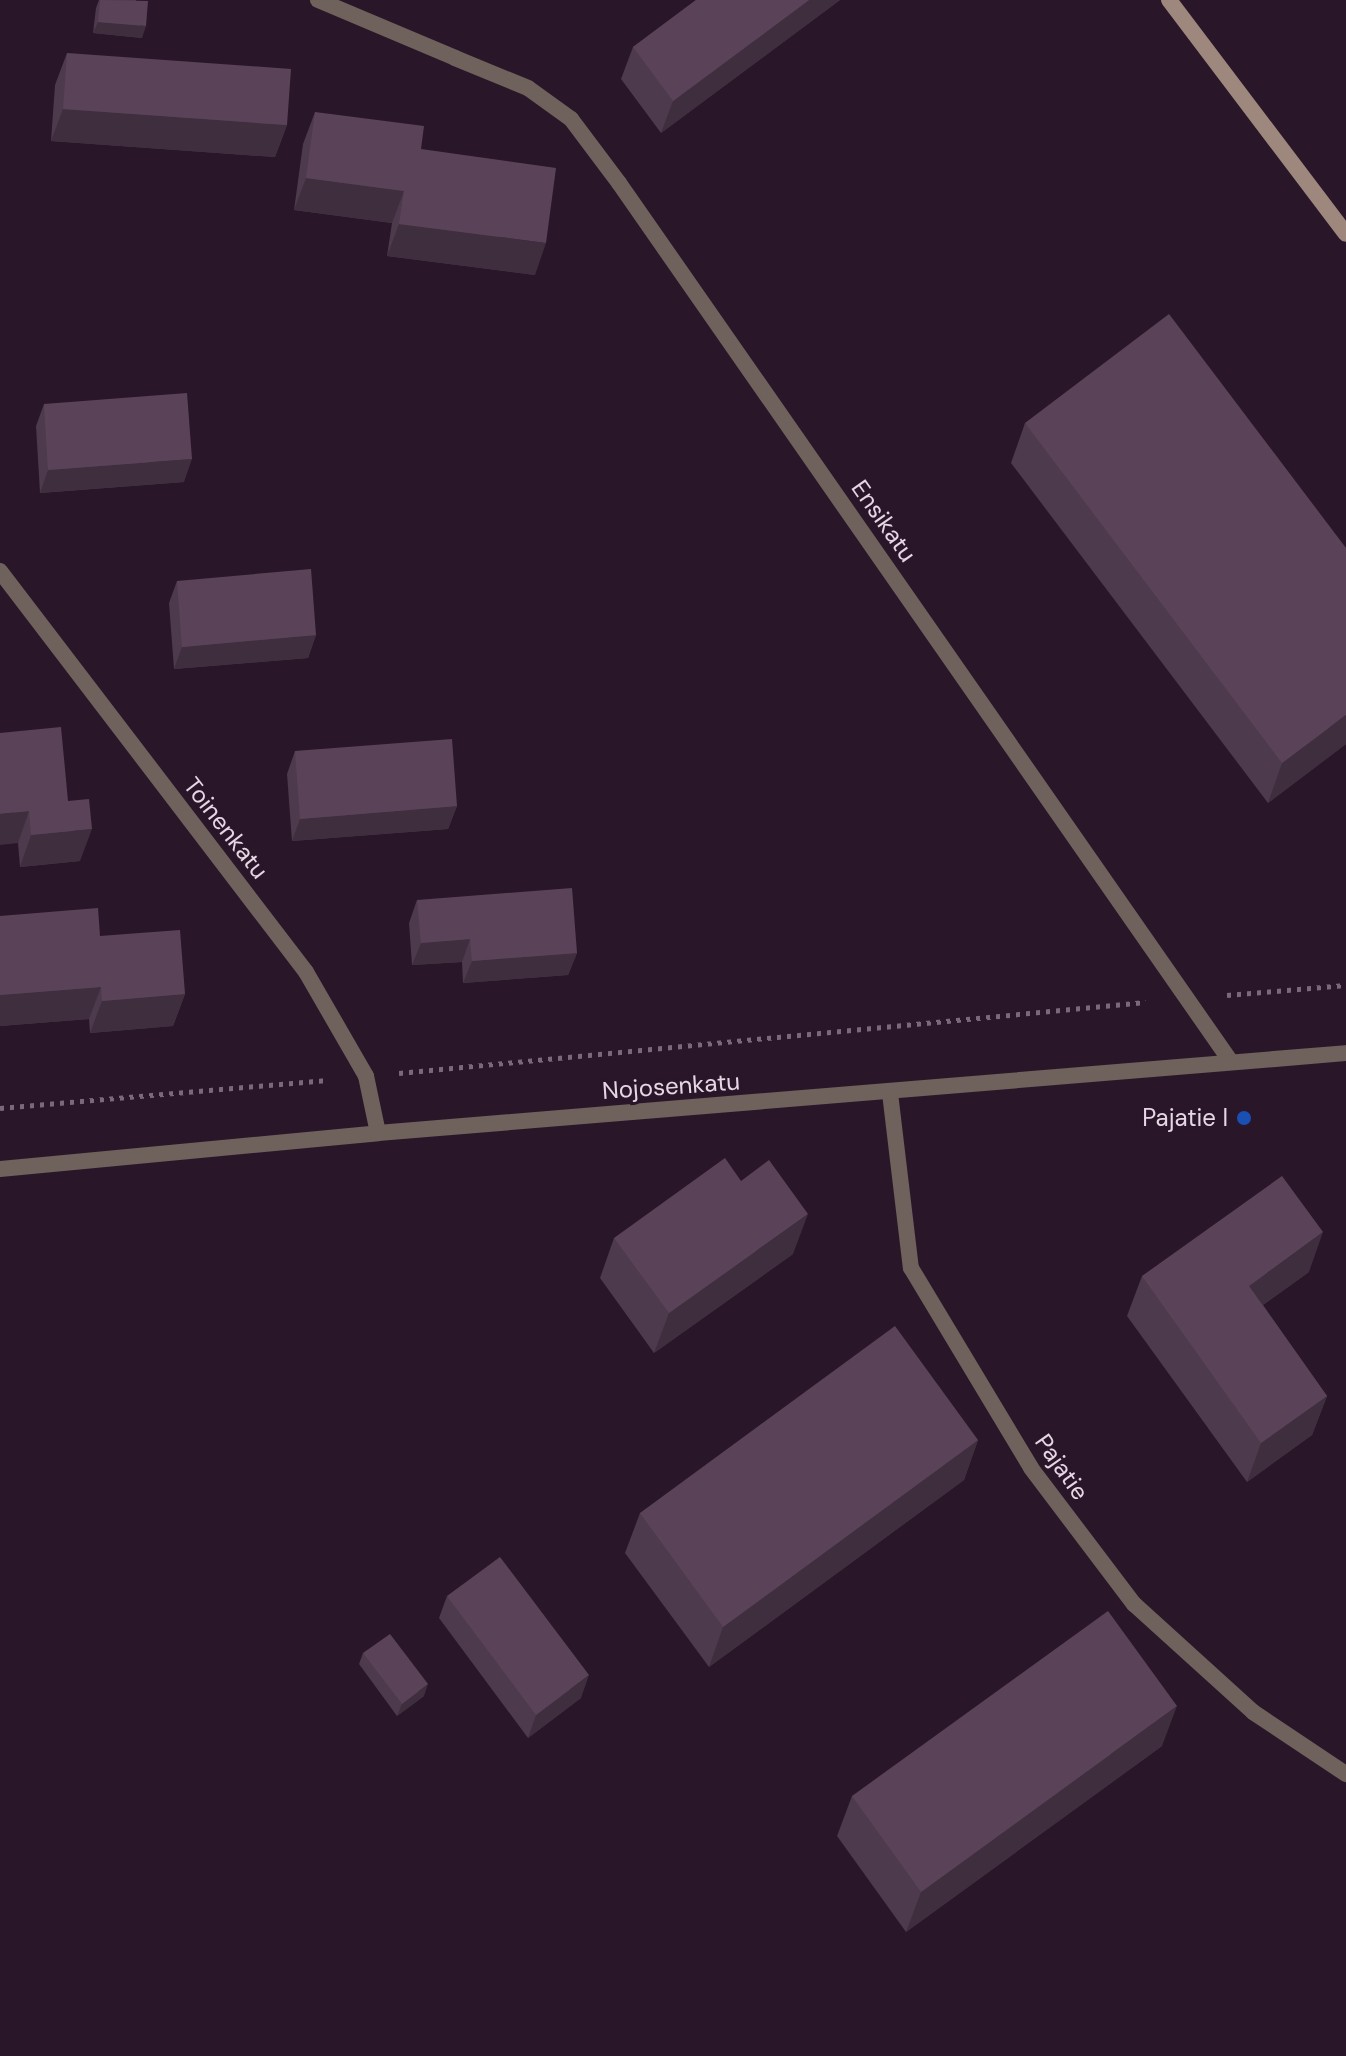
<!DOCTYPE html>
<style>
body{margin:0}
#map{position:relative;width:1346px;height:2056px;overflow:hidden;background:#2a1629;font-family:"DM Sans",sans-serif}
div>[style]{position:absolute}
.path>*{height:5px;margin-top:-2.5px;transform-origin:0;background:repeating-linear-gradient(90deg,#7b697a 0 4px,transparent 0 10px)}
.lane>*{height:16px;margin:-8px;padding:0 8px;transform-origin:8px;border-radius:8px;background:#6f615b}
.street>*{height:16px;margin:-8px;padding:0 8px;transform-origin:8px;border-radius:8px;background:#6f615b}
.secondary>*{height:16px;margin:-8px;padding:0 8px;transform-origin:8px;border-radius:8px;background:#9e877d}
.wall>*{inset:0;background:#4d3a4d}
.shaded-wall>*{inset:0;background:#3f2f3e}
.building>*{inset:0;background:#5a4359}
.dots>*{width:22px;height:22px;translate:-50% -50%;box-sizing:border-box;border:4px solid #2a1629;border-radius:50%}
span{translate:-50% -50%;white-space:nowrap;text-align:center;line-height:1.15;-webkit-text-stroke:6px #2a1629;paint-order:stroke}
.street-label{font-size:24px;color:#e6d7e5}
.poi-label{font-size:24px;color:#e6d7e5}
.right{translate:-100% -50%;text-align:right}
</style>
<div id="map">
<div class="path">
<i style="left:1227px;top:995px;width:119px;rotate:-4.8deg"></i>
<i style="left:399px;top:1073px;width:750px;rotate:-5.43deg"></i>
<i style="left:0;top:1108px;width:326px;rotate:-4.9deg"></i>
</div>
<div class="lane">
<i style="left:318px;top:0;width:149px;rotate:22.9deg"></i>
</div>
<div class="street">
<i style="left:455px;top:58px;width:79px;rotate:22.3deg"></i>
<i style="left:528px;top:88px;width:53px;rotate:35.8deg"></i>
<i style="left:571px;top:119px;width:80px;rotate:53.1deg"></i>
<i style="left:619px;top:183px;width:1071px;rotate:55.15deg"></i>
<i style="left:0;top:571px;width:504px;rotate:52.65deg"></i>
<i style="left:306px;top:972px;width:120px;rotate:60deg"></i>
<i style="left:366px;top:1076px;width:58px;rotate:78.1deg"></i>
<i style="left:890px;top:1093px;width:176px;rotate:83.2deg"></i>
<i style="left:911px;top:1268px;width:233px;rotate:59deg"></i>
<i style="left:1031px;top:1468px;width:171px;rotate:52.9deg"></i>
<i style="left:1134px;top:1604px;width:161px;rotate:42.2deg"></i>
<i style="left:1253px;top:1712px;width:112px;rotate:33.7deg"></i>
<i style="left:0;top:1169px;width:380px;rotate:-5.4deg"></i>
<i style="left:378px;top:1133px;width:971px;rotate:-4.72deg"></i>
</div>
<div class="secondary">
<i style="left:1169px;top:0;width:293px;rotate:52.9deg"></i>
</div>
<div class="wall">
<i style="clip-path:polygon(99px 0,136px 0,142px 38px,93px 33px,96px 8px)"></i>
<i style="clip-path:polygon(696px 0,840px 0,661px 133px,621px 79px,633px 47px)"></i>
<i style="clip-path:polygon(67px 53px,287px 125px,275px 157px,51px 141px,55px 85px)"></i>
<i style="clip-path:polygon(315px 112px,421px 149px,535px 275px,387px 256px,392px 223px,294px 210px,303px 144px)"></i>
<i style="clip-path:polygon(44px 404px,184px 482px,40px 493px,36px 426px)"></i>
<i style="clip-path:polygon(1025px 423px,1346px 744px,1268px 803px,1011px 463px)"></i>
<i style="clip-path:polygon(177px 581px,316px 635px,308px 658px,174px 669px,169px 603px)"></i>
<i style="clip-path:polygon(0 733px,68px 801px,80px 861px,20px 867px,18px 843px)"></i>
<i style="clip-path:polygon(295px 751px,457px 806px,448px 829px,292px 841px,287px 774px)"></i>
<i style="clip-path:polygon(417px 900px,577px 953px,568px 975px,463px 983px,462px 962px,412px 965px,409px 923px)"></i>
<i style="clip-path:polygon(0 916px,100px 936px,185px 994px,173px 1026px,90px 1033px,89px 1019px,0 1026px)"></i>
<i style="clip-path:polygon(614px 1238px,793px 1254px,654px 1353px,600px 1278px)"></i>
<i style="clip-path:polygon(1309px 1272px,1263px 1305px,1327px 1396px,1312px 1435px,1247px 1482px,1127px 1316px,1142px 1276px)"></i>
<i style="clip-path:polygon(978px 1440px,964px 1480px,709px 1667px,625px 1553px,640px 1513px)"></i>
<i style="clip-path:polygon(447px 1596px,581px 1698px,528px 1738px,439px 1618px)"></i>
<i style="clip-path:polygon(363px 1653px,424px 1696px,397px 1716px,359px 1664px)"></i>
<i style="clip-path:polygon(1162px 1746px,906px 1932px,837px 1836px,852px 1796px)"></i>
</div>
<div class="shaded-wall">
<i style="clip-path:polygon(809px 0,840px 0,661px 133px,673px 101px)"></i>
<i style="clip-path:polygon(98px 22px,146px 26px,142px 38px,93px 33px)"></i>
<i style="clip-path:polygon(63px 109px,287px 125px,275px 157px,51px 141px)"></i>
<i style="clip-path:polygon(306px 178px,404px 191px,392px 223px,294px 210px)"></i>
<i style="clip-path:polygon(399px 224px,546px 243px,535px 275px,387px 256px)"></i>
<i style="clip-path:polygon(192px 459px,184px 482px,40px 493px,48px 470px)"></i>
<i style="clip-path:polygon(316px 635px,308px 658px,174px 669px,182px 647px)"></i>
<i style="clip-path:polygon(1346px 715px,1346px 744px,1268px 803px,1282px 763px)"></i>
<i style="clip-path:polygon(457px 806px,448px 829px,292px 841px,300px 819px)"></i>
<i style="clip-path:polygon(29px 811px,18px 843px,0 845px,0 814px)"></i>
<i style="clip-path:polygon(92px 829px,80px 861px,20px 867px,31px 835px)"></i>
<i style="clip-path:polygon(470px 939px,462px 962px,412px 965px,421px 943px)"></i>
<i style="clip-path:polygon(577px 953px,568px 975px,463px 983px,472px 961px)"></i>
<i style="clip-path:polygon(101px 987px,89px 1019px,0 1026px,0 995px)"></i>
<i style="clip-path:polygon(185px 994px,173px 1026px,90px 1033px,102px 1001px)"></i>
<i style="clip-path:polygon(808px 1214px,793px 1254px,654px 1353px,669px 1313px)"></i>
<i style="clip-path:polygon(1323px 1232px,1309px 1272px,1234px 1325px,1249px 1286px)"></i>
<i style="clip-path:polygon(1327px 1396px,1312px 1435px,1247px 1482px,1261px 1443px)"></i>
<i style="clip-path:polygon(978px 1440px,964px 1480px,709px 1667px,723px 1627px)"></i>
<i style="clip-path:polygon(589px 1675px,581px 1698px,528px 1738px,536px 1715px)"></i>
<i style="clip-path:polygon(428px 1684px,424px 1696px,397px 1716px,402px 1704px)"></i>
<i style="clip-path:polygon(1177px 1706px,1162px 1746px,906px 1932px,921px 1892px)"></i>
</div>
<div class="building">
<i style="clip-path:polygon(100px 0,148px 1px,146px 26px,98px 22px)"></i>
<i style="clip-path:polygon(696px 0,809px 0,673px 101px,633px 47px)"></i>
<i style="clip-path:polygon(67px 53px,291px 69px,287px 125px,63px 109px)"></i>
<i style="clip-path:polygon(315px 112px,424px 126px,421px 149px,556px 168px,546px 243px,399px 224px,404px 191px,306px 178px)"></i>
<i style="clip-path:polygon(1169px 314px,1346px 548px,1346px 715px,1282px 763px,1025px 423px)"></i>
<i style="clip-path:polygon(187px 393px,192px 459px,48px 470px,44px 404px)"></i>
<i style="clip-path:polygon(311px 569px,316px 635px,182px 647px,177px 581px)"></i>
<i style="clip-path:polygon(61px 727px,68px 801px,89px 799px,92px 829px,31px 835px,29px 811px,0 814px,0 733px)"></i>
<i style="clip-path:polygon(452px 739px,457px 806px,300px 819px,295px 751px)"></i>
<i style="clip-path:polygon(572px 888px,577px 953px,472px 961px,470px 939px,421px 943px,417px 900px)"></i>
<i style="clip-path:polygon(98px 908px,100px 936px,180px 930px,185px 994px,102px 1001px,101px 987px,0 995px,0 916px)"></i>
<i style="clip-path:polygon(725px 1158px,741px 1181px,769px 1160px,808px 1214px,669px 1313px,614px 1238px)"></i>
<i style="clip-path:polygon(1282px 1176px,1323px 1232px,1249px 1286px,1327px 1396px,1261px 1443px,1142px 1276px)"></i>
<i style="clip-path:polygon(895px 1326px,978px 1440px,723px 1627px,640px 1513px)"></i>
<i style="clip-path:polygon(500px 1557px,589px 1675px,536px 1715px,447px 1596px)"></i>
<i style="clip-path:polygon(1108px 1611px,1177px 1706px,921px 1892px,852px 1796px)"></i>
<i style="clip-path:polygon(390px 1634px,428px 1684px,402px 1704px,363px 1653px)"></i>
</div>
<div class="dots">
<i style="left:1244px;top:1118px;background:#1a4fb4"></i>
</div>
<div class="street-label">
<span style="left:884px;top:521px;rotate:55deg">Ensikatu</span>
<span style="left:226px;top:828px;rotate:52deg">Toinenkatu</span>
<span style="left:671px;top:1086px;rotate:-4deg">Nojosenkatu</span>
<span style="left:1062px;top:1467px;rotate:55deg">Pajatie</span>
</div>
<div class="poi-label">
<span class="right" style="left:1228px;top:1118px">Pajatie I</span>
</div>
</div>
